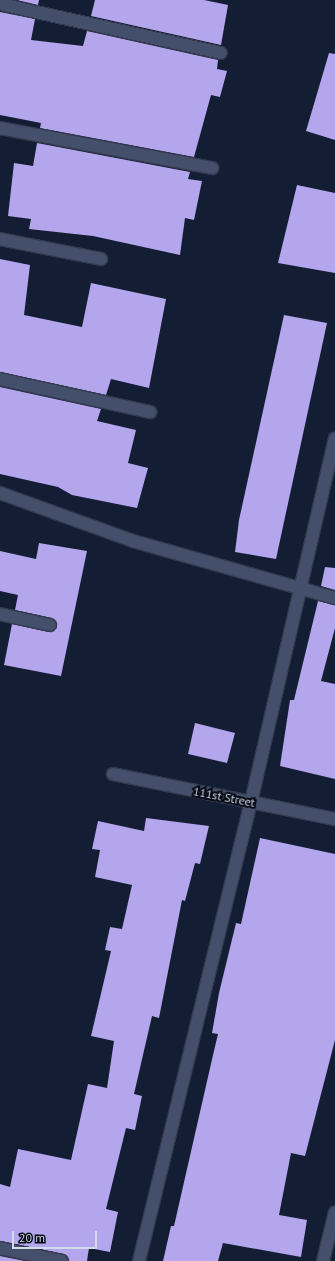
<!DOCTYPE html>
<style>
body{margin:0}
#map{position:relative;width:335px;height:1261px;overflow:hidden;background:#131d34;font-family:"PT Sans",sans-serif}
div>[style]{position:absolute}
.building>*{inset:0;background:#b3a6ec}
.roads{filter:drop-shadow(1px 0 #34394d) drop-shadow(-1px 0 #34394d) drop-shadow(0 1px #34394d) drop-shadow(0 -1px #34394d)}
.street>*{height:12px;margin:-6px;padding:0 6px;transform-origin:6px;border-radius:6px;background:#44506b}
span{translate:-50% -50%;white-space:nowrap;text-align:center;line-height:1.15;-webkit-text-stroke:4px #040812;paint-order:stroke}
.street-label{font-size:12px;color:#d2daea}
.scale{position:absolute;left:12px;top:1231px;width:85px;height:18px;box-sizing:border-box;border:2px solid #d2daea;border-top:0;padding-left:5px;font-size:12px;line-height:14px;white-space:nowrap;color:#d2daea;-webkit-text-stroke:3px #040812;paint-order:stroke}
</style>
<div id="map">
<div class="building">
<i style="clip-path:polygon(17px 0,39px 0,38px 5px)"></i>
<i style="clip-path:polygon(95px 0,204px 0,228px 5px,221px 45px,91px 16px)"></i>
<i style="clip-path:polygon(0 12px,35px 19px,31px 40px,83px 46px,87px 31px,218px 60px,217px 69px,227px 71px,220px 97px,211px 95px,194px 157px,40px 128px,41px 123px,0 115px)"></i>
<i style="clip-path:polygon(329px 53px,335px 54px,335px 140px,306px 131px)"></i>
<i style="clip-path:polygon(37px 143px,190px 172px,188px 179px,202px 181px,194px 220px,185px 218px,180px 255px,93px 236px,29px 229px,31px 219px,8px 216px,14px 163px,33px 166px)"></i>
<i style="clip-path:polygon(297px 185px,335px 193px,335px 273px,278px 263px)"></i>
<i style="clip-path:polygon(0 259px,30px 265px,24px 315px,82px 327px,91px 283px,166px 299px,149px 388px,111px 379px,106px 395px,0 372px)"></i>
<i style="clip-path:polygon(284px 315px,327px 323px,276px 559px,235px 552px,239px 520px)"></i>
<i style="clip-path:polygon(0 387px,101px 409px,97px 421px,136px 430px,128px 463px,148px 468px,137px 508px,72px 495px,58px 487px,0 474px)"></i>
<i style="clip-path:polygon(39px 543px,87px 551px,61px 676px,4px 665px,12px 624px,49px 632px,57px 627px,52px 618px,15px 610px,18px 595px,0 591px,0 551px,36px 559px)"></i>
<i style="clip-path:polygon(325px 567px,335px 568px,335px 590px,321px 586px)"></i>
<i style="clip-path:polygon(318px 601px,335px 605px,335px 628px,321px 681px,335px 684px,335px 779px,280px 766px,290px 700px,294px 700px)"></i>
<i style="clip-path:polygon(195px 723px,235px 733px,227px 763px,188px 754px)"></i>
<i style="clip-path:polygon(146px 818px,209px 826px,200px 864px,195px 863px,185px 901px,182px 900px,159px 1018px,152px 1016px,134px 1094px,142px 1096px,135px 1130px,126px 1128px,106px 1209px,118px 1212px,110px 1252px,89px 1248px,87px 1261px,69px 1261px,64px 1254px,0 1241px,0 1184px,10px 1187px,18px 1149px,71px 1160px,88px 1084px,107px 1088px,114px 1041px,91px 1036px,111px 951px,105px 950px,110px 927px,122px 929px,132px 885px,95px 877px,100px 850px,92px 849px,98px 821px,144px 831px)"></i>
<i style="clip-path:polygon(260px 838px,335px 854px,335px 1040px,305px 1156px,291px 1153px,279px 1215px,307px 1220px,301px 1257px,223px 1243px,218px 1261px,163px 1261px,171px 1226px,174px 1226px,213px 1055px,218px 1034px,212px 1033px,219px 993px,236px 923px,241px 924px)"></i>
<i style="clip-path:polygon(0 1256px,25px 1261px,0 1261px)"></i>
</div>
<div class="roads">
<div class="street">
<i style="left:0;top:4px;width:226px;rotate:12.5deg"></i>
<i style="left:0;top:128px;width:216px;rotate:10.7deg"></i>
<i style="left:0;top:239px;width:103px;rotate:11.2deg"></i>
<i style="left:0;top:379px;width:154px;rotate:12.4deg"></i>
<i style="left:0;top:493px;width:141px;rotate:19.8deg"></i>
<i style="left:133px;top:541px;width:210px;rotate:15.8deg"></i>
<i style="left:0;top:614px;width:51px;rotate:12.4deg"></i>
<i style="left:113px;top:774px;width:227px;rotate:11.5deg"></i>
<i style="left:0;top:1248px;width:63px;rotate:11.8deg"></i>
<i style="left:139px;top:1261px;width:472px;rotate:-76.3deg"></i>
<i style="left:251px;top:802px;width:373px;rotate:-77deg"></i>
<i style="left:323px;top:1261px;width:50px;rotate:-76.2deg"></i>
</div>
</div>
<div class="street-label">
<span style="left:224px;top:797px;rotate:11deg">111st Street</span>
</div>
<div class="scale">20 m</div>
</div>
